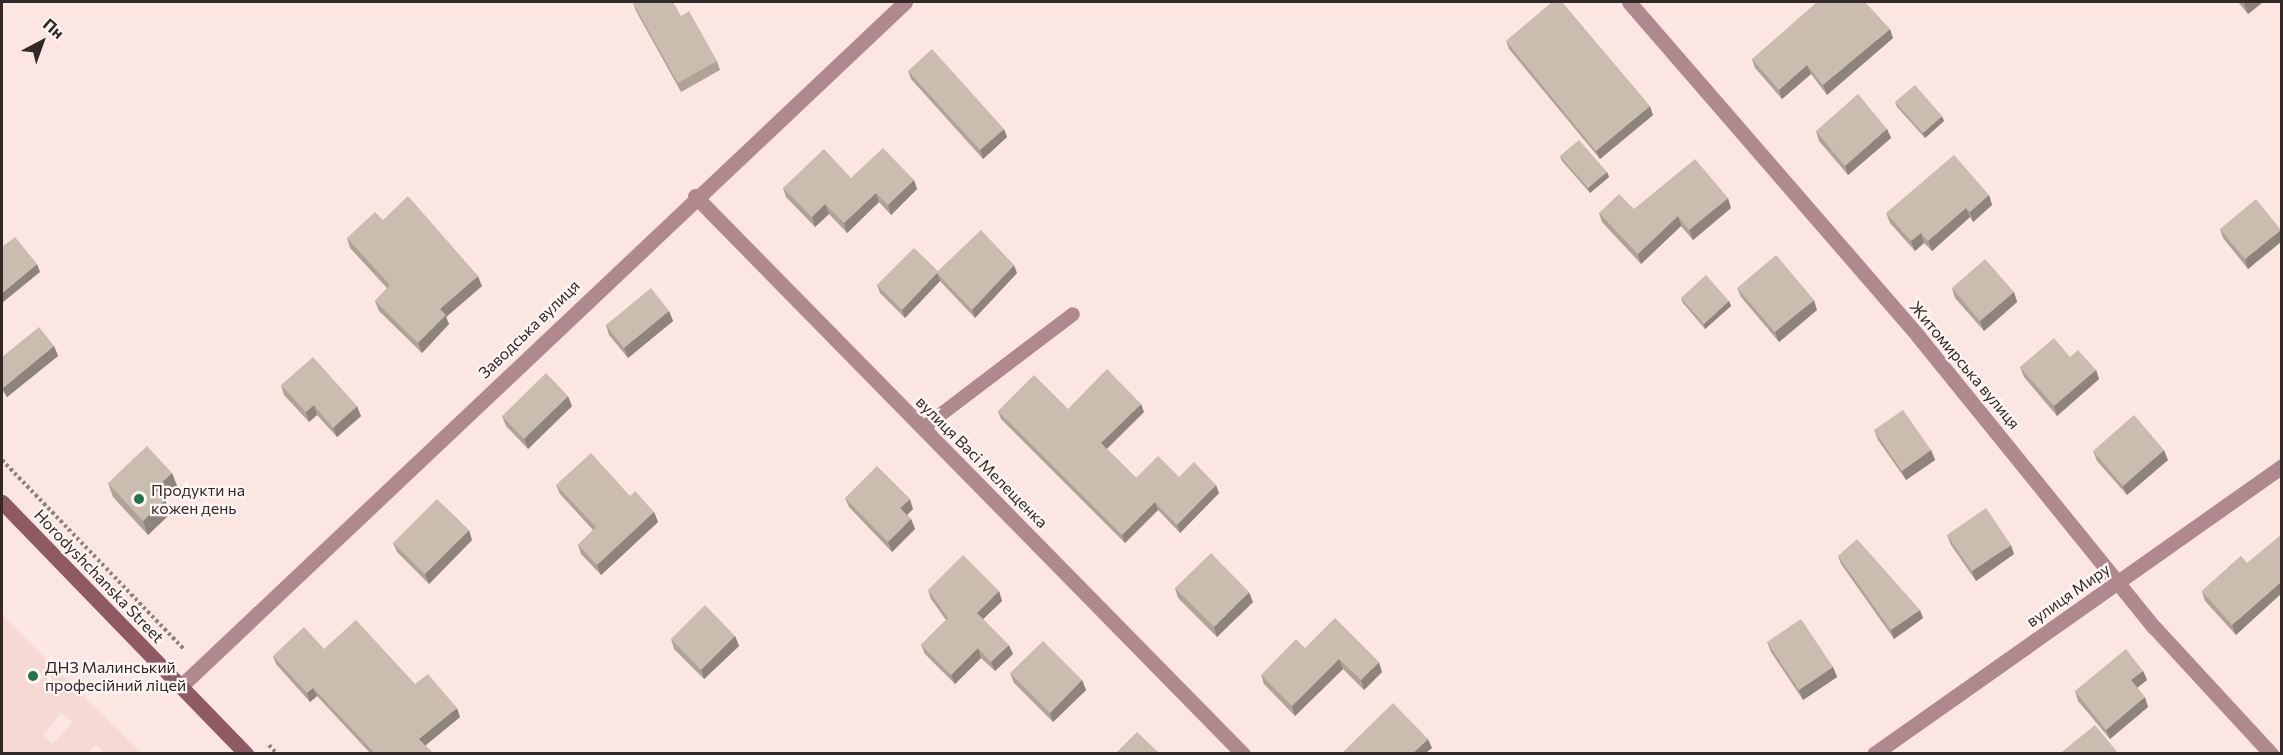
<!DOCTYPE html>
<meta charset="utf-8">
<style>
body{margin:0}
#map{position:relative;width:2283px;height:755px;overflow:hidden;background:#fbe6e1;font-family:Commissioner,sans-serif}
div>[style]{position:absolute}
.built>*{inset:0;background:#f6d9d2}
.path>*{height:4px;margin-top:-2px;transform-origin:0;background:repeating-linear-gradient(90deg,#90817e 0 3px,transparent 0 6px)}
.lane>*{height:14px;margin:-7px;padding:0 7px;transform-origin:7px;border-radius:7px;background:#af898d}
.street>*{height:15px;margin:-7.5px;padding:0 7.5px;transform-origin:7.5px;border-radius:7.5px;background:#af898d}
.secondary>*{height:15px;margin:-7.5px;padding:0 7.5px;transform-origin:7.5px;border-radius:7.5px;background:#8f5a61}
.wall>*{inset:0;background:#afa297}
.shaded-wall>*{inset:0;background:#8e847b}
.building>*{inset:0;background:#cbbcb0}
.dots>*{width:16px;height:16px;translate:-50% -50%;box-sizing:border-box;border:3px solid #fff6f4;border-radius:50%}
span{translate:-50% -50%;white-space:nowrap;text-align:center;line-height:1.15;-webkit-text-stroke:4.5px #fff6f4;paint-order:stroke}
.street-label{font-size:16px;color:#312927}
.poi-label{font-size:16px;color:#312927}
.left{translate:0 -50%;text-align:left}
.frame{position:absolute;inset:0;border:3px solid #312927;pointer-events:none}
.north{position:absolute;left:12px;top:12px;width:60px;height:60px;-webkit-text-stroke:4px #fff6f4;paint-order:stroke;rotate:41deg;font-size:16px;font-weight:700;line-height:24px;text-align:center;color:#312927}
.north::after{content:'';display:block;margin:auto;width:21px;height:27px;background:#312927;clip-path:polygon(50% 0,100% 100%,50% 72%,0 100%)}
</style>
<div id="map">
<div class="built">
<i style="clip-path:polygon(evenodd,2px 615px,90px 703px,142px 753px,104px 753px,96px 745px,88px 753px,2px 753px,2px 615px,61px 713px,73px 722px,53px 744px,43px 735px,61px 713px)"></i>
</div>
<div class="path">
<i style="left:2px;top:460px;width:262px;rotate:46.1deg"></i>
<i style="left:269px;top:745px;width:12px;rotate:48deg"></i>
</div>
<div class="lane">
<i style="left:923px;top:428px;width:188px;rotate:-37.2deg"></i>
</div>
<div class="street">
<i style="left:1629px;top:2px;width:442px;rotate:49.1deg"></i>
<i style="left:1918px;top:336px;width:375px;rotate:51deg"></i>
<i style="left:2154px;top:627px;width:173px;rotate:47.3deg"></i>
<i style="left:695px;top:196px;width:782px;rotate:45.52deg"></i>
<i style="left:181px;top:686px;width:996px;rotate:-43.37deg"></i>
<i style="left:1874px;top:754px;width:499px;rotate:-35.2deg"></i>
</div>
<div class="secondary">
<i style="left:2px;top:502px;width:351px;rotate:45.9deg"></i>
</div>
<div class="wall">
<i style="clip-path:polygon(2238px 2px,2263px 2px,2248px 14px)"></i>
<i style="clip-path:polygon(633px 3px,681px 16px,717px 61px,720px 70px,681px 92px,636px 11px)"></i>
<i style="clip-path:polygon(1893px 38px,1827px 95px,1811px 74px,1782px 99px,1755px 68px,1752px 59px)"></i>
<i style="clip-path:polygon(1506px 41px,1653px 115px,1600px 159px,1509px 49px)"></i>
<i style="clip-path:polygon(908px 71px,1007px 137px,983px 159px,911px 79px)"></i>
<i style="clip-path:polygon(1895px 102px,1944px 121px,1925px 138px,1897px 107px)"></i>
<i style="clip-path:polygon(1887px 129px,1891px 138px,1848px 175px,1819px 141px,1816px 131px)"></i>
<i style="clip-path:polygon(1560px 156px,1607px 172px,1609px 177px,1590px 193px,1562px 161px)"></i>
<i style="clip-path:polygon(851px 178px,914px 180px,917px 189px,891px 215px,879px 202px,847px 233px,829px 214px,815px 227px,786px 197px,783px 188px)"></i>
<i style="clip-path:polygon(1989px 195px,1992px 205px,1973px 222px,1970px 217px,1932px 251px,1924px 243px,1915px 251px,1890px 223px,1886px 213px)"></i>
<i style="clip-path:polygon(1731px 208px,1693px 240px,1681px 226px,1641px 264px,1602px 222px,1599px 213px,1634px 209px)"></i>
<i style="clip-path:polygon(383px 220px,482px 286px,446px 317px,449px 324px,422px 353px,379px 311px,375px 301px,387px 288px,350px 248px,347px 238px)"></i>
<i style="clip-path:polygon(2220px 229px,2281px 230px,2282px 241px,2248px 269px,2223px 238px)"></i>
<i style="clip-path:polygon(938px 271px,1017px 273px,975px 318px,940px 281px,905px 318px,880px 293px,877px 285px)"></i>
<i style="clip-path:polygon(1737px 288px,1817px 310px,1779px 342px,1741px 297px)"></i>
<i style="clip-path:polygon(1952px 288px,2014px 292px,2017px 302px,1984px 331px,1955px 298px)"></i>
<i style="clip-path:polygon(1681px 298px,1729px 301px,1731px 306px,1705px 329px,1683px 303px)"></i>
<i style="clip-path:polygon(669px 311px,673px 321px,628px 358px,609px 335px,606px 325px)"></i>
<i style="clip-path:polygon(54px 346px,58px 356px,7px 397px,2px 390px,2px 357px)"></i>
<i style="clip-path:polygon(2070px 357px,2096px 370px,2099px 379px,2057px 416px,2024px 377px,2020px 367px)"></i>
<i style="clip-path:polygon(281px 385px,361px 416px,337px 437px,317px 415px,309px 422px,284px 395px)"></i>
<i style="clip-path:polygon(572px 406px,528px 449px,506px 426px,502px 416px)"></i>
<i style="clip-path:polygon(1068px 409px,1144px 412px,1107px 449px,1136px 478px,1179px 477px,1219px 493px,1180px 533px,1158px 510px,1125px 543px,1001px 419px,998px 411px)"></i>
<i style="clip-path:polygon(1874px 430px,1931px 450px,1935px 460px,1906px 480px,1878px 440px)"></i>
<i style="clip-path:polygon(2093px 451px,2168px 460px,2127px 495px,2097px 461px)"></i>
<i style="clip-path:polygon(172px 473px,177px 486px,164px 499px,165px 500px,170px 514px,148px 535px,113px 497px,108px 483px)"></i>
<i style="clip-path:polygon(556px 485px,630px 496px,654px 512px,658px 522px,601px 575px,581px 554px,578px 545px,593px 530px,560px 494px)"></i>
<i style="clip-path:polygon(845px 498px,913px 509px,907px 515px,911px 519px,915px 529px,892px 552px,849px 507px)"></i>
<i style="clip-path:polygon(1947px 535px,2014px 554px,1976px 581px,1951px 545px)"></i>
<i style="clip-path:polygon(472px 540px,429px 584px,397px 552px,393px 543px)"></i>
<i style="clip-path:polygon(1838px 556px,1923px 618px,1894px 639px,1841px 564px)"></i>
<i style="clip-path:polygon(2241px 556px,2236px 635px,2205px 601px,2202px 591px)"></i>
<i style="clip-path:polygon(1175px 588px,1253px 602px,1217px 637px,1178px 598px)"></i>
<i style="clip-path:polygon(928px 590px,999px 591px,1002px 601px,983px 619px,1013px 654px,995px 671px,981px 658px,955px 684px,925px 654px,921px 645px,946px 620px,931px 599px)"></i>
<i style="clip-path:polygon(735px 636px,739px 646px,704px 679px,674px 649px,671px 639px)"></i>
<i style="clip-path:polygon(1767px 642px,1833px 667px,1837px 677px,1803px 700px,1771px 652px)"></i>
<i style="clip-path:polygon(1305px 648px,1382px 672px,1364px 690px,1343px 669px,1295px 716px,1264px 684px,1261px 675px)"></i>
<i style="clip-path:polygon(324px 649px,415px 684px,460px 717px,425px 746px,370px 753px,317px 696px,310px 702px,276px 664px,273px 656px)"></i>
<i style="clip-path:polygon(2143px 671px,2147px 680px,2137px 688px,2148px 707px,2110px 739px,2078px 701px,2075px 691px)"></i>
<i style="clip-path:polygon(1010px 673px,1082px 680px,1086px 690px,1053px 722px,1014px 683px)"></i>
</div>
<div class="shaded-wall">
<i style="clip-path:polygon(2248px 2px,2263px 2px,2248px 14px,2244px 4px)"></i>
<i style="clip-path:polygon(1890px 29px,1893px 38px,1827px 95px,1823px 85px)"></i>
<i style="clip-path:polygon(1807px 65px,1811px 74px,1782px 99px,1779px 90px)"></i>
<i style="clip-path:polygon(1650px 106px,1653px 115px,1600px 159px,1596px 151px)"></i>
<i style="clip-path:polygon(1942px 116px,1944px 121px,1925px 138px,1923px 133px)"></i>
<i style="clip-path:polygon(1004px 129px,1007px 137px,983px 159px,980px 150px)"></i>
<i style="clip-path:polygon(1887px 129px,1891px 138px,1848px 175px,1845px 166px)"></i>
<i style="clip-path:polygon(1607px 172px,1609px 177px,1590px 193px,1588px 188px)"></i>
<i style="clip-path:polygon(914px 180px,917px 189px,891px 215px,888px 205px)"></i>
<i style="clip-path:polygon(876px 193px,879px 202px,847px 233px,844px 223px)"></i>
<i style="clip-path:polygon(1989px 195px,1992px 205px,1973px 222px,1970px 212px)"></i>
<i style="clip-path:polygon(1728px 198px,1731px 208px,1693px 240px,1689px 230px)"></i>
<i style="clip-path:polygon(825px 204px,829px 214px,815px 227px,812px 217px)"></i>
<i style="clip-path:polygon(1966px 208px,1970px 217px,1932px 251px,1928px 241px)"></i>
<i style="clip-path:polygon(1678px 216px,1681px 226px,1641px 264px,1638px 254px)"></i>
<i style="clip-path:polygon(2281px 230px,2282px 241px,2248px 269px,2245px 259px)"></i>
<i style="clip-path:polygon(1921px 233px,1924px 243px,1915px 251px,1911px 241px)"></i>
<i style="clip-path:polygon(37px 264px,40px 272px,2px 303px,2px 293px)"></i>
<i style="clip-path:polygon(1014px 265px,1017px 273px,975px 318px,972px 310px)"></i>
<i style="clip-path:polygon(937px 273px,940px 281px,905px 318px,902px 310px)"></i>
<i style="clip-path:polygon(478px 276px,482px 286px,446px 317px,449px 324px,422px 353px,418px 343px,440px 309px)"></i>
<i style="clip-path:polygon(2014px 292px,2017px 302px,1984px 331px,1980px 321px)"></i>
<i style="clip-path:polygon(1814px 300px,1817px 310px,1779px 342px,1775px 332px)"></i>
<i style="clip-path:polygon(1729px 301px,1731px 306px,1705px 329px,1704px 324px)"></i>
<i style="clip-path:polygon(669px 311px,673px 321px,628px 358px,624px 348px)"></i>
<i style="clip-path:polygon(54px 346px,58px 356px,7px 397px,3px 388px)"></i>
<i style="clip-path:polygon(2096px 370px,2099px 379px,2057px 416px,2054px 406px)"></i>
<i style="clip-path:polygon(568px 396px,572px 406px,528px 449px,524px 439px)"></i>
<i style="clip-path:polygon(1141px 404px,1144px 412px,1104px 451px,1101px 443px)"></i>
<i style="clip-path:polygon(314px 405px,317px 415px,309px 422px,306px 412px)"></i>
<i style="clip-path:polygon(357px 406px,361px 416px,337px 437px,333px 428px)"></i>
<i style="clip-path:polygon(1931px 450px,1935px 460px,1906px 480px,1902px 471px)"></i>
<i style="clip-path:polygon(2164px 450px,2168px 460px,2127px 495px,2123px 486px)"></i>
<i style="clip-path:polygon(172px 473px,177px 486px,160px 502px,155px 489px)"></i>
<i style="clip-path:polygon(1216px 485px,1219px 493px,1180px 533px,1177px 525px)"></i>
<i style="clip-path:polygon(910px 499px,913px 509px,904px 518px,900px 508px)"></i>
<i style="clip-path:polygon(165px 500px,170px 514px,148px 535px,143px 521px)"></i>
<i style="clip-path:polygon(1155px 502px,1158px 510px,1125px 543px,1122px 535px)"></i>
<i style="clip-path:polygon(654px 512px,658px 522px,601px 575px,597px 565px)"></i>
<i style="clip-path:polygon(911px 519px,915px 529px,892px 552px,888px 542px)"></i>
<i style="clip-path:polygon(469px 530px,472px 540px,429px 584px,425px 574px)"></i>
<i style="clip-path:polygon(2011px 545px,2014px 554px,1976px 581px,1972px 571px)"></i>
<i style="clip-path:polygon(2282px 581px,2282px 593px,2236px 635px,2232px 625px)"></i>
<i style="clip-path:polygon(999px 591px,1002px 601px,980px 622px,977px 613px)"></i>
<i style="clip-path:polygon(1249px 592px,1253px 602px,1217px 637px,1214px 627px)"></i>
<i style="clip-path:polygon(1920px 610px,1923px 618px,1894px 639px,1891px 630px)"></i>
<i style="clip-path:polygon(735px 636px,739px 646px,704px 679px,701px 670px)"></i>
<i style="clip-path:polygon(1009px 645px,1013px 654px,995px 671px,991px 662px)"></i>
<i style="clip-path:polygon(978px 648px,981px 658px,955px 684px,951px 675px)"></i>
<i style="clip-path:polygon(1339px 659px,1343px 669px,1295px 716px,1292px 706px)"></i>
<i style="clip-path:polygon(1379px 662px,1382px 672px,1364px 690px,1361px 680px)"></i>
<i style="clip-path:polygon(1833px 667px,1837px 677px,1803px 700px,1799px 690px)"></i>
<i style="clip-path:polygon(2143px 671px,2147px 680px,2134px 690px,2131px 680px)"></i>
<i style="clip-path:polygon(1082px 680px,1086px 690px,1053px 722px,1050px 713px)"></i>
<i style="clip-path:polygon(313px 688px,317px 696px,310px 702px,307px 693px)"></i>
<i style="clip-path:polygon(2145px 697px,2148px 707px,2110px 739px,2106px 730px)"></i>
<i style="clip-path:polygon(457px 708px,460px 717px,422px 748px,419px 739px)"></i>
<i style="clip-path:polygon(1428px 739px,1432px 748px,1426px 753px,1413px 753px)"></i>
</div>
<div class="building">
<i style="clip-path:polygon(635px 2px,673px 2px,681px 16px,689px 11px,717px 61px,678px 83px,633px 3px)"></i>
<i style="clip-path:polygon(1552px 2px,1562px 2px,1650px 106px,1596px 151px,1506px 41px)"></i>
<i style="clip-path:polygon(1817px 2px,1865px 2px,1890px 29px,1823px 85px,1807px 65px,1779px 90px,1752px 59px)"></i>
<i style="clip-path:polygon(932px 49px,1004px 129px,980px 150px,908px 71px)"></i>
<i style="clip-path:polygon(1915px 85px,1942px 116px,1923px 133px,1895px 102px)"></i>
<i style="clip-path:polygon(1858px 94px,1887px 129px,1845px 166px,1816px 131px)"></i>
<i style="clip-path:polygon(1579px 140px,1607px 172px,1588px 188px,1560px 156px)"></i>
<i style="clip-path:polygon(883px 148px,914px 180px,888px 205px,876px 193px,844px 223px,825px 204px,812px 217px,783px 188px,824px 149px,851px 178px)"></i>
<i style="clip-path:polygon(1954px 155px,1989px 195px,1970px 212px,1966px 208px,1928px 241px,1921px 233px,1911px 241px,1886px 213px)"></i>
<i style="clip-path:polygon(1695px 159px,1728px 198px,1689px 230px,1678px 216px,1638px 254px,1599px 213px,1619px 194px,1634px 209px)"></i>
<i style="clip-path:polygon(408px 196px,478px 276px,440px 309px,446px 315px,418px 343px,375px 301px,390px 285px,347px 238px,375px 212px,383px 220px)"></i>
<i style="clip-path:polygon(2256px 199px,2281px 230px,2245px 259px,2220px 229px)"></i>
<i style="clip-path:polygon(981px 230px,1014px 265px,972px 310px,937px 273px,902px 310px,877px 285px,914px 248px,938px 271px)"></i>
<i style="clip-path:polygon(15px 237px,37px 264px,2px 293px,2px 247px)"></i>
<i style="clip-path:polygon(1776px 255px,1814px 300px,1775px 332px,1737px 288px)"></i>
<i style="clip-path:polygon(1985px 259px,2014px 292px,1980px 321px,1952px 288px)"></i>
<i style="clip-path:polygon(1706px 275px,1729px 301px,1704px 324px,1681px 298px)"></i>
<i style="clip-path:polygon(651px 288px,669px 311px,624px 348px,606px 325px)"></i>
<i style="clip-path:polygon(39px 327px,54px 346px,3px 388px,2px 385px,2px 357px)"></i>
<i style="clip-path:polygon(2054px 338px,2070px 357px,2078px 350px,2096px 370px,2054px 406px,2020px 367px)"></i>
<i style="clip-path:polygon(313px 357px,357px 406px,333px 428px,314px 405px,306px 412px,281px 385px)"></i>
<i style="clip-path:polygon(1107px 369px,1141px 404px,1101px 443px,1136px 478px,1158px 456px,1179px 477px,1194px 462px,1216px 485px,1177px 525px,1155px 502px,1122px 535px,998px 411px,1034px 375px,1068px 409px)"></i>
<i style="clip-path:polygon(546px 373px,568px 396px,524px 439px,502px 416px)"></i>
<i style="clip-path:polygon(1903px 410px,1931px 450px,1902px 471px,1874px 430px)"></i>
<i style="clip-path:polygon(2134px 415px,2164px 450px,2123px 486px,2093px 451px)"></i>
<i style="clip-path:polygon(147px 446px,172px 473px,155px 489px,165px 500px,143px 521px,108px 483px)"></i>
<i style="clip-path:polygon(591px 453px,630px 496px,635px 491px,654px 512px,597px 565px,578px 545px,596px 527px,556px 485px)"></i>
<i style="clip-path:polygon(877px 466px,910px 499px,900px 508px,911px 519px,888px 542px,845px 498px)"></i>
<i style="clip-path:polygon(437px 499px,469px 530px,425px 574px,393px 543px)"></i>
<i style="clip-path:polygon(1986px 508px,2011px 545px,1972px 571px,1947px 535px)"></i>
<i style="clip-path:polygon(2282px 534px,2282px 581px,2232px 625px,2202px 591px,2241px 556px,2247px 563px)"></i>
<i style="clip-path:polygon(1857px 539px,1920px 610px,1891px 630px,1838px 556px)"></i>
<i style="clip-path:polygon(1211px 553px,1249px 592px,1214px 627px,1175px 588px)"></i>
<i style="clip-path:polygon(963px 555px,999px 591px,977px 613px,1009px 645px,991px 662px,978px 648px,951px 675px,921px 645px,948px 618px,928px 590px)"></i>
<i style="clip-path:polygon(705px 605px,735px 636px,701px 670px,671px 639px)"></i>
<i style="clip-path:polygon(1335px 618px,1379px 662px,1361px 680px,1339px 659px,1292px 706px,1261px 675px,1296px 639px,1305px 648px)"></i>
<i style="clip-path:polygon(1801px 619px,1833px 667px,1799px 690px,1767px 642px)"></i>
<i style="clip-path:polygon(356px 620px,415px 684px,428px 674px,457px 708px,419px 739px,433px 753px,370px 753px,373px 751px,313px 688px,307px 693px,273px 656px,304px 627px,324px 649px)"></i>
<i style="clip-path:polygon(1043px 641px,1082px 680px,1050px 713px,1010px 673px)"></i>
<i style="clip-path:polygon(2126px 649px,2143px 671px,2131px 680px,2145px 697px,2106px 730px,2075px 691px)"></i>
<i style="clip-path:polygon(1393px 703px,1428px 739px,1413px 753px,1342px 753px)"></i>
<i style="clip-path:polygon(2095px 725px,2118px 753px,2063px 753px,2062px 752px)"></i>
<i style="clip-path:polygon(1137px 732px,1159px 753px,1116px 753px)"></i>
</div>
<div class="dots">
<i style="left:139px;top:499px;background:#20774a"></i>
<i style="left:33px;top:676px;background:#20774a"></i>
</div>
<div class="street-label">
<span style="left:529px;top:329px;rotate:-44deg">Заводська вулиця</span>
<span style="left:1965px;top:365px;rotate:50deg">Житомирська вулиця</span>
<span style="left:982px;top:462px;rotate:45deg">вулиця Васі Мелещенка</span>
<span style="left:99px;top:576px;rotate:46deg">Horodyshchanska Street</span>
<span style="left:2068px;top:595px;rotate:-35deg">вулиця Миру</span>
</div>
<div class="poi-label">
<span class="left" style="left:151px;top:499px">Продукти на<br>кожен день</span>
<span class="left" style="left:45px;top:676px">ДНЗ Малинський<br>професійний ліцей</span>
</div>
<div class="frame"></div>
<div class="north">Пн</div>
</div>
